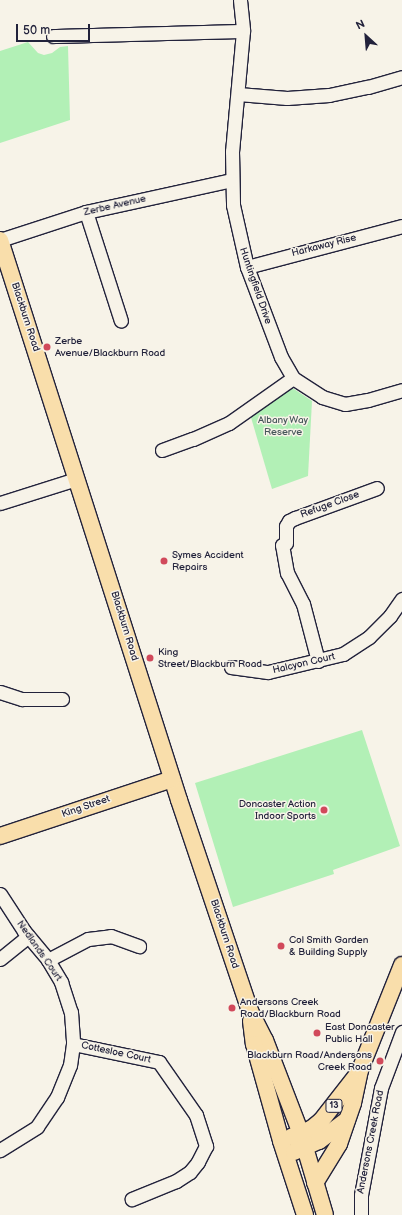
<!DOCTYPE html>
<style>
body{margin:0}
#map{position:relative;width:402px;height:1215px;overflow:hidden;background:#f7f3e8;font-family:"Balsamiq Sans",sans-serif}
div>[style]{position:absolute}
.green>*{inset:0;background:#b2f0b6}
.roads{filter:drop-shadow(1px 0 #22223b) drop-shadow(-1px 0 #22223b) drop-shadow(0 1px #22223b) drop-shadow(0 -1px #22223b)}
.minor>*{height:13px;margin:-6.5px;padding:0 6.5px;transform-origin:6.5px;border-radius:6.5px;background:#f7f3e8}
.major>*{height:16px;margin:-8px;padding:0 8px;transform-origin:8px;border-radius:8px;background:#f9deab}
.dots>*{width:11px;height:11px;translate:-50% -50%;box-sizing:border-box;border:2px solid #f7f3e8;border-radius:50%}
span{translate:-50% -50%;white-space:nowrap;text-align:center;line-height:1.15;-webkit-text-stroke:3px #f7f3e8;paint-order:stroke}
.shield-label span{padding:1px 3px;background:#f7f3e8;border:1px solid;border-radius:3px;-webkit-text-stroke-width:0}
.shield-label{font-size:9px;color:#22223b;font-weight:700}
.street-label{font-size:10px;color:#22223b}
.poi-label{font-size:10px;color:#22223b}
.left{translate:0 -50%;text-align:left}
.right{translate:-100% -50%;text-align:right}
.park-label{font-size:10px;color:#46565a}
.north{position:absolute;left:346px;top:16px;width:40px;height:40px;-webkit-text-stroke:3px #f7f3e8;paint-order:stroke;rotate:334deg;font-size:11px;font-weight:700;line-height:16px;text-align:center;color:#22223b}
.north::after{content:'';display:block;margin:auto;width:14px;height:18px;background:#22223b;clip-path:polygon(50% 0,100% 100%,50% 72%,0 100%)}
.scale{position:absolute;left:16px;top:24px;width:74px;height:18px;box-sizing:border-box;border:2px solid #22223b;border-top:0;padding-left:5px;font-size:12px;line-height:14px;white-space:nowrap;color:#22223b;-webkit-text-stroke:3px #f7f3e8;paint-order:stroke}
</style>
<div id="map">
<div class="green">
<i style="clip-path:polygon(28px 42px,38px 53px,44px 55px,52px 53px,60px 47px,68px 46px,70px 120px,0 143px,0 51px)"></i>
<i style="clip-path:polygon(288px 385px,312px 401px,308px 476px,272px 489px,250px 414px)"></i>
<i style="clip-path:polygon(362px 730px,400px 846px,333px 870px,334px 874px,233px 907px,195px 783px)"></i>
</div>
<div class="roads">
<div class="minor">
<i style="left:240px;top:0;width:31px;rotate:84deg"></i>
<i style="left:243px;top:31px;width:121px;rotate:95.2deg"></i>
<i style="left:232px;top:151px;width:54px;rotate:88.9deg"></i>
<i style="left:233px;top:205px;width:64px;rotate:77.3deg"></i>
<i style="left:247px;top:267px;width:96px;rotate:69.3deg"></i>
<i style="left:281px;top:357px;width:24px;rotate:60deg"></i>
<i style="left:293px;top:378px;width:35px;rotate:33deg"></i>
<i style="left:322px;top:397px;width:24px;rotate:17deg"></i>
<i style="left:345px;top:404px;width:23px;rotate:-10deg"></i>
<i style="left:368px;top:400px;width:35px;rotate:-16deg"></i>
<i style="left:53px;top:36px;width:190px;rotate:-1.5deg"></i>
<i style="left:238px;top:94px;width:49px;rotate:4.7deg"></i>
<i style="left:287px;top:98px;width:42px;rotate:-4.1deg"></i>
<i style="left:329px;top:95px;width:40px;rotate:-12deg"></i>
<i style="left:368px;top:87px;width:35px;rotate:-16deg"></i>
<i style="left:86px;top:212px;width:114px;rotate:72.2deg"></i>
<i style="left:0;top:240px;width:90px;rotate:-18deg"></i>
<i style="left:86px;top:212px;width:148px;rotate:-12.4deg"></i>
<i style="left:247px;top:267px;width:160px;rotate:-14.8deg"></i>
<i style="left:162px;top:450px;width:33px;rotate:-20deg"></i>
<i style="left:193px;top:439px;width:39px;rotate:-24deg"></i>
<i style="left:229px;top:423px;width:78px;rotate:-35.1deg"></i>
<i style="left:0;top:503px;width:80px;rotate:-17.5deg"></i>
<i style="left:318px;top:661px;width:59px;rotate:-104.7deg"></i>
<i style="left:303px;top:604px;width:35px;rotate:-117deg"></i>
<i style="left:287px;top:573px;width:28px;rotate:-100deg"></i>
<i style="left:282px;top:545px;width:4px;rotate:-27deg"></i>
<i style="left:286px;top:543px;width:17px;rotate:-90deg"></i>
<i style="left:286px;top:526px;width:6px;rotate:-59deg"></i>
<i style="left:289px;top:521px;width:7px;rotate:-27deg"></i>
<i style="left:295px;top:518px;width:87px;rotate:-20.1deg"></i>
<i style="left:231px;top:667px;width:37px;rotate:8deg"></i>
<i style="left:268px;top:672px;width:77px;rotate:-13.5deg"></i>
<i style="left:343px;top:654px;width:31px;rotate:-33deg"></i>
<i style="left:369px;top:637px;width:30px;rotate:-45deg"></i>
<i style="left:390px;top:616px;width:21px;rotate:-55deg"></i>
<i style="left:0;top:692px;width:23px;rotate:18deg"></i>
<i style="left:22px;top:699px;width:40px"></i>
<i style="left:0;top:894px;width:44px;rotate:57deg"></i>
<i style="left:24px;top:931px;width:38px;rotate:50deg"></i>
<i style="left:48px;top:960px;width:26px;rotate:59deg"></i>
<i style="left:61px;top:982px;width:32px;rotate:72deg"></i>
<i style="left:71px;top:1012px;width:32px;rotate:86deg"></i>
<i style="left:73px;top:1044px;width:21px;rotate:98deg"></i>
<i style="left:70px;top:1065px;width:35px;rotate:112deg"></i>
<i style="left:57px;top:1097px;width:36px;rotate:124deg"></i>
<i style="left:37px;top:1127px;width:44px;rotate:148.1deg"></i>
<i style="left:0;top:959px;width:36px;rotate:-39deg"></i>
<i style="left:48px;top:960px;width:45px;rotate:-27.7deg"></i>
<i style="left:88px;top:939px;width:23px;rotate:-7deg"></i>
<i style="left:111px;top:936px;width:30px;rotate:20deg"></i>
<i style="left:73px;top:1044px;width:88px;rotate:11.8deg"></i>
<i style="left:159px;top:1062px;width:65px;rotate:55.1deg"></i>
<i style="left:196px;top:1115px;width:33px;rotate:72deg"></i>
<i style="left:206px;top:1146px;width:18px;rotate:117deg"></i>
<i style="left:198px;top:1162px;width:13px;rotate:129deg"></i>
<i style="left:190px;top:1172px;width:17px;rotate:147deg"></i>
<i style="left:176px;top:1181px;width:48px;rotate:157.8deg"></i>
<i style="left:361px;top:1215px;width:20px;rotate:-90deg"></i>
<i style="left:361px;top:1195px;width:109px;rotate:-79.4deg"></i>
<i style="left:381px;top:1088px;width:60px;rotate:-69.4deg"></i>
</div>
<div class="major">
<i style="left:0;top:240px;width:588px;rotate:72.27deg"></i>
<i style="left:179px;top:800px;width:223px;rotate:71.4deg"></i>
<i style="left:250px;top:1011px;width:33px;rotate:63deg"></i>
<i style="left:265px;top:1040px;width:101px;rotate:69deg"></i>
<i style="left:301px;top:1134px;width:84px;rotate:73.5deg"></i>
<i style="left:0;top:836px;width:181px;rotate:-18.3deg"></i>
<i style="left:251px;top:1021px;width:23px;rotate:83deg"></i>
<i style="left:254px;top:1044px;width:101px;rotate:74.4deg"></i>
<i style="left:281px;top:1141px;width:78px;rotate:72deg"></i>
<i style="left:291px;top:1137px;width:22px;rotate:-22deg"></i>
<i style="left:311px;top:1129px;width:13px;rotate:-39deg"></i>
<i style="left:321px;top:1121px;width:58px;rotate:-52deg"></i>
<i style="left:294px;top:1152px;width:27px;rotate:-24deg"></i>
<i style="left:319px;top:1141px;width:35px;rotate:-37deg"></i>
<i style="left:315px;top:1183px;width:46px;rotate:-58.4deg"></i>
<i style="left:339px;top:1144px;width:43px;rotate:-71.1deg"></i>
<i style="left:353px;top:1103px;width:34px;rotate:-78deg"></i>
<i style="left:360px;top:1070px;width:113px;rotate:-68.2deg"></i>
</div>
</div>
<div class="dots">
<i style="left:47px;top:347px;background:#d1495b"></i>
<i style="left:164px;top:561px;background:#d1495b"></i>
<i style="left:150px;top:658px;background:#d1495b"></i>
<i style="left:324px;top:810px;background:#d1495b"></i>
<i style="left:281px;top:946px;background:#d1495b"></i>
<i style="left:232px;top:1008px;background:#d1495b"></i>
<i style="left:317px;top:1033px;background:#d1495b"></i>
<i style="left:380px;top:1061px;background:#d1495b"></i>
</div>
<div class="shield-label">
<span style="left:334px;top:1106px">13</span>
</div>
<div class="street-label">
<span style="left:115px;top:206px;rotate:-13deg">Zerbe Avenue</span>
<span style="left:324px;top:246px;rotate:-14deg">Harkaway Rise</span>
<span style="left:255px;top:286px;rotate:71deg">Huntingfield Drive</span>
<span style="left:25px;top:317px;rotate:72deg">Blackburn Road</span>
<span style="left:330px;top:505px;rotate:-20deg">Refuge Close</span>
<span style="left:124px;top:626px;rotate:73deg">Blackburn Road</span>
<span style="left:304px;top:664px;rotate:-13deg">Halcyon Court</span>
<span style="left:86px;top:807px;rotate:-19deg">King Street</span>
<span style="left:224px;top:934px;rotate:72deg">Blackburn Road</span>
<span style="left:39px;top:951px;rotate:55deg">Nedlands Court</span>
<span style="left:116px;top:1053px;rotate:12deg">Cottesloe Court</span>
<span style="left:371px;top:1142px;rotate:-79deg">Andersons Creek Road</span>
</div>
<div class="poi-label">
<span class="left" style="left:55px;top:347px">Zerbe<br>Avenue/Blackburn Road</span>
<span class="left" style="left:172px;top:561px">Symes Accident<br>Repairs</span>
<span class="left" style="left:158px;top:658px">King<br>Street/Blackburn Road</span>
<span class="right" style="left:316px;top:810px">Doncaster Action<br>Indoor Sports</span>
<span class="left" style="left:289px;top:946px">Col Smith Garden<br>&amp; Building Supply</span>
<span class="left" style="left:240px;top:1008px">Andersons Creek<br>Road/Blackburn Road</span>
<span class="left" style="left:325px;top:1033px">East Doncaster<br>Public Hall</span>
<span class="right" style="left:372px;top:1061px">Blackburn Road/Andersons<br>Creek Road</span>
</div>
<div class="park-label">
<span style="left:283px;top:426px">Albany Way<br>Reserve</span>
</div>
<div class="north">N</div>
<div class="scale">50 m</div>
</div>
